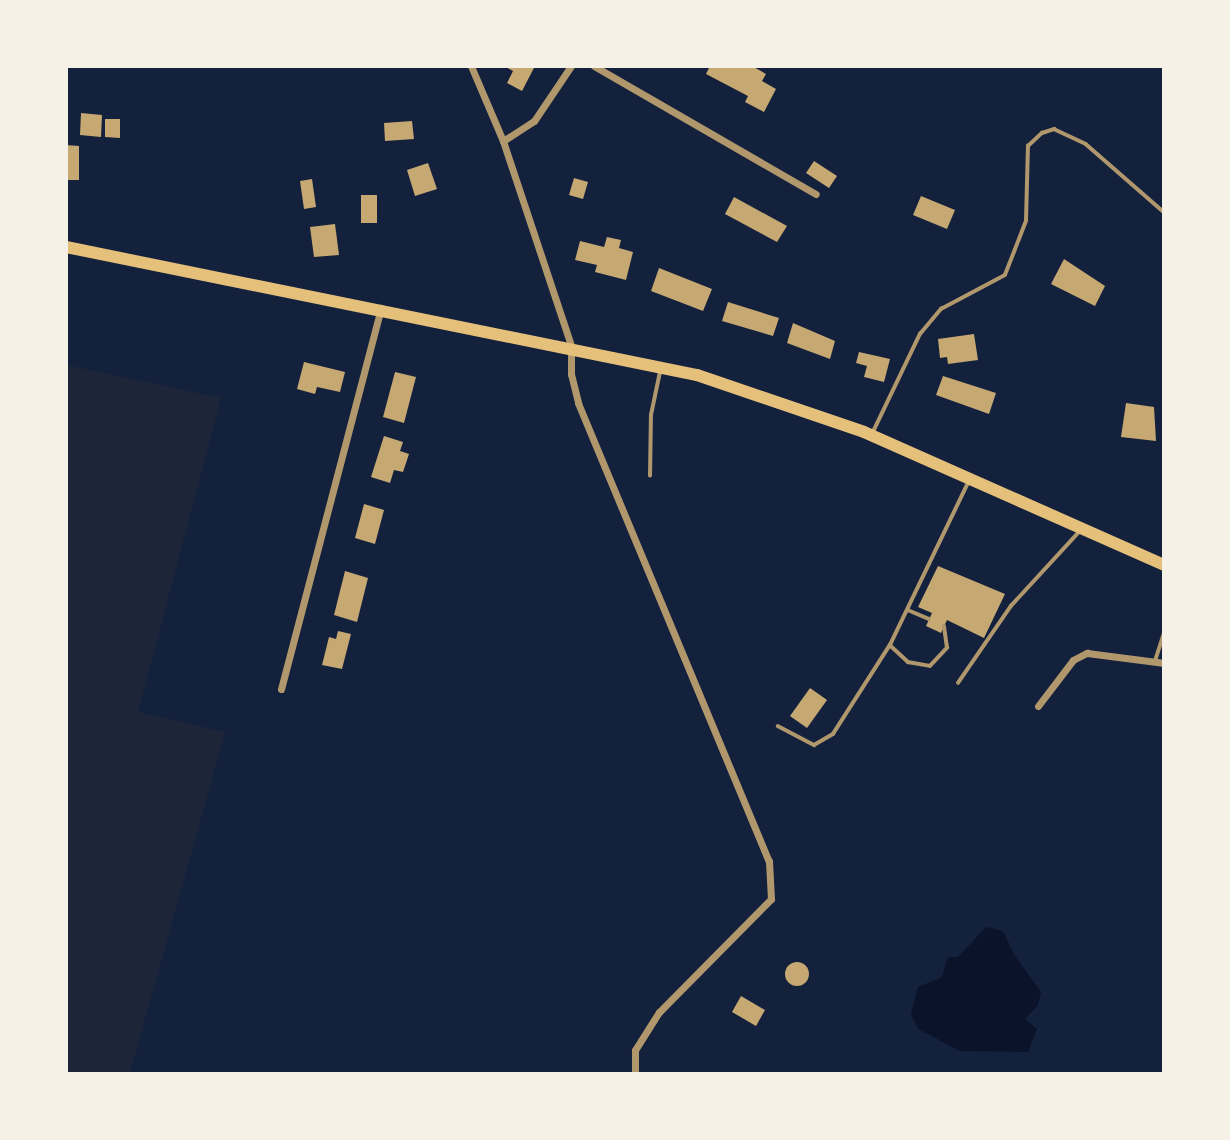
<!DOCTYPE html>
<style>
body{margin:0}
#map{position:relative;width:1230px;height:1140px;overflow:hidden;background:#14213d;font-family:Lora,serif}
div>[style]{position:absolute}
.green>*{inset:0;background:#1d2539}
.water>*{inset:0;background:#0b132b}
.building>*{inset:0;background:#c6a872}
.round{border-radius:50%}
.service>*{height:3.5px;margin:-1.75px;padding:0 1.75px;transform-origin:1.75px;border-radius:1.75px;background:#b1986c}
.minor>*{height:7px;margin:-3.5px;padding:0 3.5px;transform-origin:3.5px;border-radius:3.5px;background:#b1986c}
.primary>*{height:12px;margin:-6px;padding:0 6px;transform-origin:6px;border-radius:6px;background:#e5c07b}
span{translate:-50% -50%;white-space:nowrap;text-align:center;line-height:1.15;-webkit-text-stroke:7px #f6f1e7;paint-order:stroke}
.frame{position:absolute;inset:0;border:68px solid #f6f1e7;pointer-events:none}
</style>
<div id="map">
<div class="green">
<i style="clip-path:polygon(67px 365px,221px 398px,138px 712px,225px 732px,130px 1073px,67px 1073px)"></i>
</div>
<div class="water">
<i style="clip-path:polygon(986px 927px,1003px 931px,1015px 956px,1041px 992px,1038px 1005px,1025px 1019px,1037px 1029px,1028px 1052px,960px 1051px,918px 1029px,911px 1014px,918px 987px,942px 977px,948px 957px,958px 957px)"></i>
</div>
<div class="building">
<i style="clip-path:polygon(504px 66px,535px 66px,522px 91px,507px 83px,513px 71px)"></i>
<i style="clip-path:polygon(710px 66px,752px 66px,766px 74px,762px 81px,776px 89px,764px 112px,745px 102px,748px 96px,706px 74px)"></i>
<i style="clip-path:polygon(81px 113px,102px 115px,101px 137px,80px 135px)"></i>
<i style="clip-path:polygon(105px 119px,120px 119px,120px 138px,105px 137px)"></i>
<i style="clip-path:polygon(412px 121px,414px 139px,385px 141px,384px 123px)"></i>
<i style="clip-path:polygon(66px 145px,79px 146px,79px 180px,66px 180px)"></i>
<i style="clip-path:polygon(814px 161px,837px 176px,829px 188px,806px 173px)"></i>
<i style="clip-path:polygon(428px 163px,437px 189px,415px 196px,407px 170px)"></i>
<i style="clip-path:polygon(574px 178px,588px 182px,583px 199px,569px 195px)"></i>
<i style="clip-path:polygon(312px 179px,316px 207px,304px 209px,300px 181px)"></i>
<i style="clip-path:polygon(361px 195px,377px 195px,377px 223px,361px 223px)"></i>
<i style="clip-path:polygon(921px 196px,955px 210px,947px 229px,913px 215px)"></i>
<i style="clip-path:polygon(734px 197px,787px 226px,777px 242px,725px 214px)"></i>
<i style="clip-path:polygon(335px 224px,339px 255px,314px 257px,310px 227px)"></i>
<i style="clip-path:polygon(607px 237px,621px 240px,619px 248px,633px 252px,626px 280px,595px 272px,597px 265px,575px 260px,580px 241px,604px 247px)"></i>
<i style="clip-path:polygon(1064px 259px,1105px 286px,1095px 306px,1051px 284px)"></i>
<i style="clip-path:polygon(659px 268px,712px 289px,703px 311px,651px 291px)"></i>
<i style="clip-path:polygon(728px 302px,779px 318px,773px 336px,722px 321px)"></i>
<i style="clip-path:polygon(793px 323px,835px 341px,830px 359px,787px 343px)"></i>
<i style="clip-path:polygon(974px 334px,978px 360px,948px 364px,947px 357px,940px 358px,938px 339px)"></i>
<i style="clip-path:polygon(859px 352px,890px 359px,884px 382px,864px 377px,867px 366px,856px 363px)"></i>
<i style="clip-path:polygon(304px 362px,345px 372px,340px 392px,317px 387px,315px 394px,297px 389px)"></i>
<i style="clip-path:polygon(395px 372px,416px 377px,404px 423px,383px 417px)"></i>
<i style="clip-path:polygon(943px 376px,996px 393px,989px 414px,936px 395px)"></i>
<i style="clip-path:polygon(1126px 403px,1154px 407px,1156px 441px,1121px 437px)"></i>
<i style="clip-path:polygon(384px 436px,403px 442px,400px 451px,409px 454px,403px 472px,394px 470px,390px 483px,371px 477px)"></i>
<i style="clip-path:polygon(364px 504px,384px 510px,375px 544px,355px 538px)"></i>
<i style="clip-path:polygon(938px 566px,1005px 594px,984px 638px,947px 620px,941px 633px,926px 626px,932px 613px,918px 607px)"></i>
<i style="clip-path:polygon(345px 571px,368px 578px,357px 622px,334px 615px)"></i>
<i style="clip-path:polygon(338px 631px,351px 634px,342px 669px,322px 665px,329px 637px,336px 639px)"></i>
<i style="clip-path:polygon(810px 688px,827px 700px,807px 728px,790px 716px)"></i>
<i class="round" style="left:785px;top:962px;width:24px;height:24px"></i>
<i style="clip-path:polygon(741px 996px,765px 1010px,756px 1026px,732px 1012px)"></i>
</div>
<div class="service">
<i style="left:872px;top:434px;width:111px;rotate:-64.4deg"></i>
<i style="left:920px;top:334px;width:33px;rotate:-50deg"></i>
<i style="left:941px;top:309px;width:72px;rotate:-28deg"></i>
<i style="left:1005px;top:275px;width:58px;rotate:-68.7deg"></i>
<i style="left:1026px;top:221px;width:75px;rotate:-88.5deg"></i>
<i style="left:1028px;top:146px;width:19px;rotate:-43deg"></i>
<i style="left:1042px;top:133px;width:13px;rotate:-18deg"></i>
<i style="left:1054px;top:129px;width:35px;rotate:25deg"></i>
<i style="left:1086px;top:144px;width:103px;rotate:41.1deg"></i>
<i style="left:650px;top:476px;width:61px;rotate:-89.1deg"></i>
<i style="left:651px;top:415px;width:44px;rotate:-78.2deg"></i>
<i style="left:908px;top:610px;width:23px;rotate:23deg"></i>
<i style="left:890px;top:645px;width:25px;rotate:43deg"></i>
<i style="left:908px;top:662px;width:22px;rotate:10deg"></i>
<i style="left:930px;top:666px;width:25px;rotate:-47deg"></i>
<i style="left:947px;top:648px;width:22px;rotate:-98deg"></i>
<i style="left:1155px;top:661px;width:28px;rotate:-72deg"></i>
<i style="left:958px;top:683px;width:93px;rotate:-55.5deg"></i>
<i style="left:1011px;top:606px;width:100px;rotate:-47.4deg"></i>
<i style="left:778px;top:726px;width:41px;rotate:27.8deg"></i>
<i style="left:814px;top:745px;width:22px;rotate:-30deg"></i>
<i style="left:833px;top:734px;width:106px;rotate:-57.4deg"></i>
<i style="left:890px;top:645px;width:182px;rotate:-64.3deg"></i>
</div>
<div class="minor">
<i style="left:471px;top:66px;width:82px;rotate:66.9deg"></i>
<i style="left:503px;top:141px;width:216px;rotate:71.6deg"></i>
<i style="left:571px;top:346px;width:28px;rotate:90deg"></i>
<i style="left:571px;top:374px;width:30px;rotate:76deg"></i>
<i style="left:578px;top:403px;width:496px;rotate:67.4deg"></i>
<i style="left:769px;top:861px;width:38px;rotate:87deg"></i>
<i style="left:771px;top:899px;width:159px;rotate:134.7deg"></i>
<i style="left:659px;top:1012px;width:45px;rotate:122.3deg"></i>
<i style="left:635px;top:1050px;width:24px;rotate:90deg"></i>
<i style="left:594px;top:66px;width:256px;rotate:30deg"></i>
<i style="left:503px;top:141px;width:37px;rotate:-33deg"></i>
<i style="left:534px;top:121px;width:66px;rotate:-56.1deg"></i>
<i style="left:281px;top:689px;width:394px;rotate:-75.3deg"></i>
<i style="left:1038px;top:706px;width:58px;rotate:-52.7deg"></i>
<i style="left:1073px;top:660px;width:16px;rotate:-27deg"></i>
<i style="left:1087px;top:653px;width:78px;rotate:7.4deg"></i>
</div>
<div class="primary">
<i style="left:66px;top:247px;width:644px;rotate:11.47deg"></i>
<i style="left:697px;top:375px;width:176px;rotate:18.8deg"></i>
<i style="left:864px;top:432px;width:328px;rotate:23.9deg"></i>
</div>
<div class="frame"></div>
</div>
